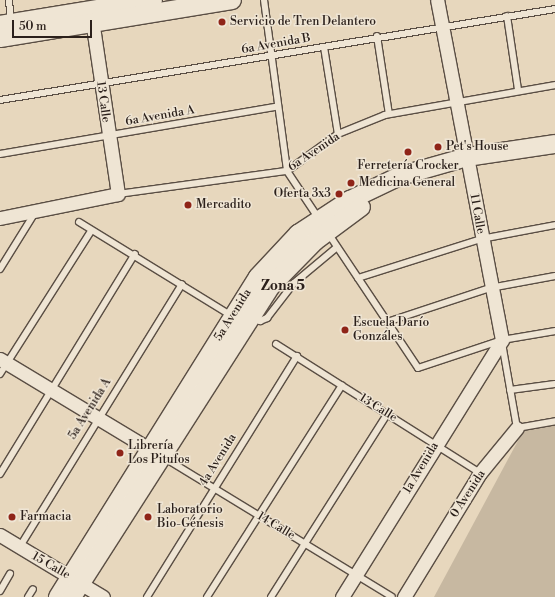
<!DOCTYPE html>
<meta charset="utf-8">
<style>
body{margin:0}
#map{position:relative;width:555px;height:597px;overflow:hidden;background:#e7d7bd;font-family:"Libre Bodoni",serif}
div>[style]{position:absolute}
.green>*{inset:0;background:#c7b8a1}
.roads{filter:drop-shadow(1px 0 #5a4e44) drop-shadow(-1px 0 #5a4e44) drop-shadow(0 1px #5a4e44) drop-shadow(0 -1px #5a4e44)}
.lane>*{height:6px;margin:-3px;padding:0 3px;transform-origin:3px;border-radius:3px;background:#efe5d4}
.street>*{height:13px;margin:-6.5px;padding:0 6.5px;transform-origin:6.5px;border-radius:6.5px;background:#efe5d4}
.secondary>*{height:18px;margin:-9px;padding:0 9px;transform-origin:9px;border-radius:9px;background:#efe5d4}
.dots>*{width:11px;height:11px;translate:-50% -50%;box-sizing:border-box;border:2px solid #efe5d4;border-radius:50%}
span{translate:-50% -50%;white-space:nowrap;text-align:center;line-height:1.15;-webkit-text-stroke:3px #efe5d4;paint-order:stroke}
.poi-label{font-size:12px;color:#2b201b}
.left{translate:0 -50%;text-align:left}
.right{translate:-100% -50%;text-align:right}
.street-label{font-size:12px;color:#2b201b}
.quarter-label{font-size:14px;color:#2b201b;font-weight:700}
.scale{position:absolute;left:12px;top:20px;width:80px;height:18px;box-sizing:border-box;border:2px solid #2b201b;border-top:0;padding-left:5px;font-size:12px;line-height:14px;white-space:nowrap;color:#2b201b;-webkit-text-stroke:3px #efe5d4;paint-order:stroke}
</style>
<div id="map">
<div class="green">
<i style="clip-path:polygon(555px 420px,555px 597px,434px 597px,527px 424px)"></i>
</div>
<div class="roads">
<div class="lane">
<i style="left:9px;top:0;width:21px;rotate:85deg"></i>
<i style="left:264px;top:0;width:173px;rotate:82.3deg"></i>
<i style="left:287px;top:171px;width:58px;rotate:56.3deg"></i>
<i style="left:507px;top:16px;width:75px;rotate:81.5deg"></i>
<i style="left:377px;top:36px;width:79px;rotate:81.3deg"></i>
<i style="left:324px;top:47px;width:88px;rotate:80.9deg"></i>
<i style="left:0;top:100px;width:562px;rotate:-9.31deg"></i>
<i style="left:0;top:154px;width:280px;rotate:-9.7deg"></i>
<i style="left:118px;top:194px;width:171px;rotate:-7.8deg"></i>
<i style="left:287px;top:171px;width:63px;rotate:-36deg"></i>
<i style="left:338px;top:134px;width:51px;rotate:-22deg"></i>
<i style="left:385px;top:115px;width:173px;rotate:-10deg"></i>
<i style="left:79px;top:222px;width:180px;rotate:31.6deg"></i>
<i style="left:328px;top:233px;width:162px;rotate:56.3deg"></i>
<i style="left:418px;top:368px;width:89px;rotate:-18.4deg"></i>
<i style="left:502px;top:340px;width:54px;rotate:-9.6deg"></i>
<i style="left:0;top:269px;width:68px;rotate:-58.2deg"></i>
<i style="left:358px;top:278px;width:129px;rotate:-17.6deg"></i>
<i style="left:481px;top:239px;width:75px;rotate:-10.7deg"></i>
<i style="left:252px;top:318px;width:9px;rotate:21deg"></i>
<i style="left:260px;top:321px;width:8px;rotate:-23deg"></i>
<i style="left:267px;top:318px;width:44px;rotate:-52.4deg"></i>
<i style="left:294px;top:283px;width:56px;rotate:-39.9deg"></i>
<i style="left:387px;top:322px;width:108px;rotate:-18.3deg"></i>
<i style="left:490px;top:288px;width:66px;rotate:-10.5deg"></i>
<i style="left:502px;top:343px;width:86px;rotate:80deg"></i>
<i style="left:517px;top:428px;width:39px;rotate:-10deg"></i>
<i style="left:276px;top:344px;width:241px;rotate:32.3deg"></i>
<i style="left:0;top:374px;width:169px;rotate:-57.5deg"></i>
<i style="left:510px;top:390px;width:45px;rotate:-7.6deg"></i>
<i style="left:163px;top:457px;width:268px;rotate:31.4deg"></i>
<i style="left:0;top:474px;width:258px;rotate:-58.5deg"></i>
<i style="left:19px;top:548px;width:310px;rotate:-58.3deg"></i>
<i style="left:0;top:591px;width:20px;rotate:-60deg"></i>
<i style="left:28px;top:597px;width:9px;rotate:-58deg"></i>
<i style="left:147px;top:597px;width:284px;rotate:-58.1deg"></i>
<i style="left:207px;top:597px;width:251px;rotate:-57.5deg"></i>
<i style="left:271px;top:597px;width:217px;rotate:-57.6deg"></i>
</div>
<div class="street">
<i style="left:0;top:218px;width:120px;rotate:-11.5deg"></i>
<i style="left:118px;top:194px;width:182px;rotate:-98.5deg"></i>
<i style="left:0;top:359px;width:174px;rotate:31.1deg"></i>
<i style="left:0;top:535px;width:120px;rotate:31deg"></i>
<i style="left:342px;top:597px;width:303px;rotate:-58.1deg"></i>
<i style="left:502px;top:340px;width:346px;rotate:-100.8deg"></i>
<i style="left:404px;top:597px;width:145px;rotate:-58.5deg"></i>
<i style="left:480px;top:473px;width:58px;rotate:-50.6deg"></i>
</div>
<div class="secondary">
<i style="left:0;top:25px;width:155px;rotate:-9.3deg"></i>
<i style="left:0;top:38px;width:235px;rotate:-9.3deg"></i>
<i style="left:58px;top:597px;width:377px;rotate:-58deg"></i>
<i style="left:258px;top:277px;width:59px;rotate:-47.1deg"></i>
<i style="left:298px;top:234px;width:62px;rotate:-33.2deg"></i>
<i style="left:350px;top:200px;width:55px;rotate:-25.6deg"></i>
<i style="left:400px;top:176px;width:70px;rotate:-15.8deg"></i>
<i style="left:467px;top:157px;width:89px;rotate:-8.4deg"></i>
<i style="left:72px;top:597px;width:369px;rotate:-57.4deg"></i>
<i style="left:271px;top:286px;width:63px;rotate:-45.6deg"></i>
<i style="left:315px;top:241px;width:57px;rotate:-36.5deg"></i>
</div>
</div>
<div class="dots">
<i style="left:222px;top:22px;background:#8f2418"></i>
<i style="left:438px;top:147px;background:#8f2418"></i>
<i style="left:408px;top:152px;background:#8f2418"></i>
<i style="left:351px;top:183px;background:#8f2418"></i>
<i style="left:339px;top:194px;background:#8f2418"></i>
<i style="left:188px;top:205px;background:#8f2418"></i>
<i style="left:345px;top:330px;background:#8f2418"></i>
<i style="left:120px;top:453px;background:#8f2418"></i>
<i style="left:12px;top:517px;background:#8f2418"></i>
<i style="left:148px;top:517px;background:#8f2418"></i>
</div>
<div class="poi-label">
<span class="left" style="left:230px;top:22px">Servicio de Tren Delantero</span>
<span class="left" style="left:446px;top:147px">Pet's House</span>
<span style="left:408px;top:166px">Ferretería Crocker</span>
<span class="left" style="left:359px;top:183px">Medicina General</span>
<span class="right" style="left:331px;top:194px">Oferta 3x3</span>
<span class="left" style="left:196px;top:205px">Mercadito</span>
<span class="left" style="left:353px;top:330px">Escuela Darío<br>Gonzáles</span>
<span class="left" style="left:128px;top:453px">Librería<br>Los Pitufos</span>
<span class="left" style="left:157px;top:517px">Laboratorio<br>Bio-Génesis</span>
<span class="left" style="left:20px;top:517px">Farmacia</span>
</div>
<div class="street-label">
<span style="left:276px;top:44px;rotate:-10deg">6a Avenida B</span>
<span style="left:103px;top:102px;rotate:82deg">13 Calle</span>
<span style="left:160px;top:116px;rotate:-10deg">6a Avenida A</span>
<span style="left:314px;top:152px;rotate:-34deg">6a Avenida</span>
<span style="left:477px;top:214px;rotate:80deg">11 Calle</span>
<span style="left:233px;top:315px;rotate:-58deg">5a Avenida</span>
<span style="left:378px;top:408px;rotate:32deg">13 Calle</span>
<span style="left:90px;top:409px;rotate:-58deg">5a Avenida A</span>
<span style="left:218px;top:460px;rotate:-58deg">4a Avenida</span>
<span style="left:421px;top:468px;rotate:-59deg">1a Avenida</span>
<span style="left:468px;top:494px;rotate:-57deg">0 Avenida</span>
<span style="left:276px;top:526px;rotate:31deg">14 Calle</span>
<span style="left:51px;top:566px;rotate:30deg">15 Calle</span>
</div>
<div class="quarter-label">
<span style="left:283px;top:286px">Zona 5</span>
</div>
<div class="scale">50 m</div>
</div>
